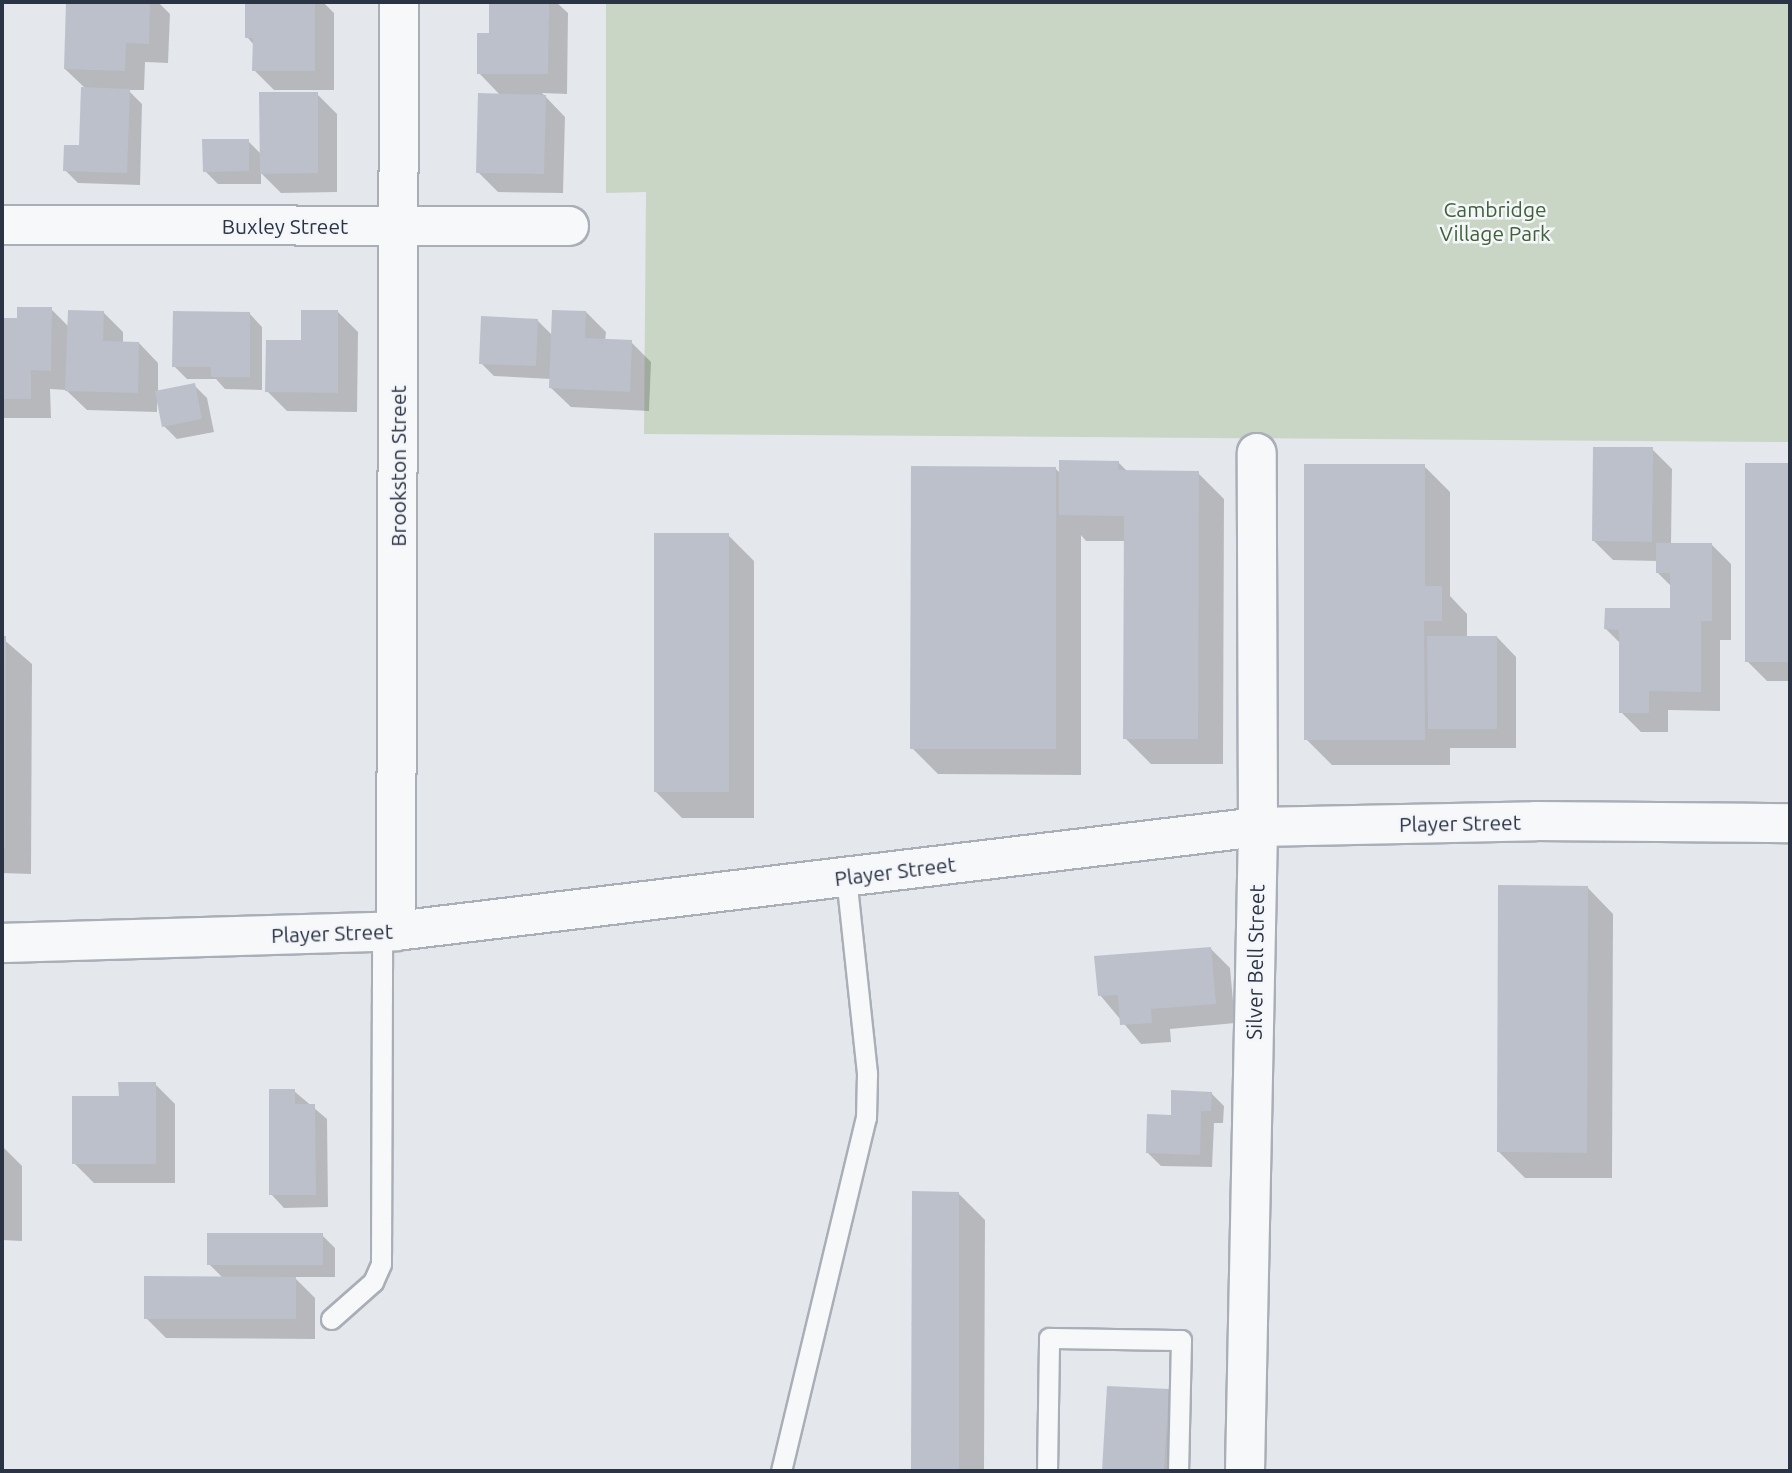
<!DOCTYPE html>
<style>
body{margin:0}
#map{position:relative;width:1792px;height:1473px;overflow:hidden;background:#e4e7ec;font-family:Ubuntu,sans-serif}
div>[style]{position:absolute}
.green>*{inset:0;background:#c9d6c5}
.shadow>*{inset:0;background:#0003}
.building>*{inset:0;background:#bbc0ca}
.roads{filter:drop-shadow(2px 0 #a9aeb7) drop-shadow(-2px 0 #a9aeb7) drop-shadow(0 2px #a9aeb7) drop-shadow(0 -2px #a9aeb7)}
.lane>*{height:19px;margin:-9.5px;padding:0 9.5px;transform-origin:9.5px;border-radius:9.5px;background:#f7f8fa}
.street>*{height:38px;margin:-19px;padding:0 19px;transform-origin:19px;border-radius:19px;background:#f7f8fa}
span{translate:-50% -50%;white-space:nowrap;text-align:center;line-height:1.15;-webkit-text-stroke:5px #f4f6f9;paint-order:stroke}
.park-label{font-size:21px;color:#3f6138}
.street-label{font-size:21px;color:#2b3445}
.frame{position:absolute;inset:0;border:4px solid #2b3445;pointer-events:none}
</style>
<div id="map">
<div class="green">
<i style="clip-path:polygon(606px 2px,1790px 2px,1790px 442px,644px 434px,646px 192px,606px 193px)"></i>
</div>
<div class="shadow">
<i style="clip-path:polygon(68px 2px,158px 2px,170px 14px,168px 63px,145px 62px,144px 90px,128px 90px,142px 104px,140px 185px,78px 183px,65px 170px,81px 147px,86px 89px,65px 69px)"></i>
<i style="clip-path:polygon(247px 2px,323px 2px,334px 13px,334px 90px,274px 90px,254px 70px,254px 45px,247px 37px)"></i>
<i style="clip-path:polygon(491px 2px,556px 2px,568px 13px,567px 94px,542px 93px,565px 117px,563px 193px,498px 192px,478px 172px,501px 96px,479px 73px,491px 35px)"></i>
<i style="clip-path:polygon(317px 94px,337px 114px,337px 192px,281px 193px,261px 173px,261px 184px,218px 184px,205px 171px,248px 141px,261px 154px)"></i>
<i style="clip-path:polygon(51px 309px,69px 327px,103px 312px,123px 332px,123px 343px,139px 343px,158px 363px,158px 392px,194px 385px,207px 398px,214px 432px,177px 439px,164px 426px,157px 401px,157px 412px,87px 410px,66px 390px,50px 389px,51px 418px,2px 418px,2px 320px,19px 320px)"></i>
<i style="clip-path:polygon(338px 312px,358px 332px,357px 412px,287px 411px,267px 391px,303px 342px)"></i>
<i style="clip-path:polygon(586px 312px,606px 332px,605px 341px,631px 342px,651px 362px,649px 411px,571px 407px,551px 388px,551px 379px,494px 376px,481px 363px,537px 320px,553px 336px)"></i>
<i style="clip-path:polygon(249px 313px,262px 327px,262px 390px,225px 389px,216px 379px,187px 379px,174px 366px)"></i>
<i style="clip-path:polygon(1652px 449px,1672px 469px,1671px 544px,1711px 544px,1731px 564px,1731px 640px,1720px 640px,1720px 711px,1668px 710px,1668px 732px,1641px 732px,1621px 712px,1621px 644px,1606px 629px,1672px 610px,1672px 587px,1657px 572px,1658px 561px,1613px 560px,1593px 540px)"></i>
<i style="clip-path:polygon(1118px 462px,1128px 472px,1198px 473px,1224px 499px,1223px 764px,1151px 764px,1125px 738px,1125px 541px,1086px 541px,1081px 535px,1081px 775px,938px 774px,912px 748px,1055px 468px,1061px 474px)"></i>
<i style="clip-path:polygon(1746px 465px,1790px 465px,1790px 681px,1767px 681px,1747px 661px)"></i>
<i style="clip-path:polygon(1424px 466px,1450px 492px,1450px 596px,1467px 614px,1467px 637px,1497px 637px,1516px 657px,1516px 748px,1450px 748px,1450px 765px,1332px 765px,1306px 739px)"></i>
<i style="clip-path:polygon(728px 535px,754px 561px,754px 818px,682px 818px,656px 792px)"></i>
<i style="clip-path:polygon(2px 638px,32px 664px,31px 874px,2px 873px)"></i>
<i style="clip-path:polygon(1587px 887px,1613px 914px,1612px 1178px,1525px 1178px,1499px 1152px)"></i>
<i style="clip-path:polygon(1210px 948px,1230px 968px,1235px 1023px,1170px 1029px,1171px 1042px,1141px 1044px,1100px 995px)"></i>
<i style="clip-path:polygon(155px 1084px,175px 1104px,175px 1183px,94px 1183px,74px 1163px,120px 1098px)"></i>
<i style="clip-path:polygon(294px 1091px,327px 1119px,328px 1207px,284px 1208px,271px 1194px)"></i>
<i style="clip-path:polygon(1211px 1093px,1224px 1106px,1223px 1123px,1214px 1123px,1212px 1167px,1161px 1166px,1148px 1153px,1173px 1117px)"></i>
<i style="clip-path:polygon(2px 1146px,22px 1166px,22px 1241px,2px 1240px)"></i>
<i style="clip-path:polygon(914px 1193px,959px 1194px,985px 1220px,984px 1471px,913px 1471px)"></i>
<i style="clip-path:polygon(322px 1235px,335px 1248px,335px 1277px,294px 1277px,315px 1298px,315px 1339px,166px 1338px,146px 1318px,223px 1278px,209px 1264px)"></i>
<i style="clip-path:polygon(1108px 1388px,1168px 1391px,1188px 1411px,1185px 1471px,1103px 1471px)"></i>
</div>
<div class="building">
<i style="clip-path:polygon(66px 2px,150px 2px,149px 44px,126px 43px,125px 71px,64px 69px)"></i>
<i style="clip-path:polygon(245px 2px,315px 2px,315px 71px,252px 71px,253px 38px,245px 38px)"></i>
<i style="clip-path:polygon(489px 2px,549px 2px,548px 74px,477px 74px,477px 33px,489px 33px)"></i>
<i style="clip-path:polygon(81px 87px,130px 89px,127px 173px,63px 171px,64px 145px,79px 145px)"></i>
<i style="clip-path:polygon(259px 92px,318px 92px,318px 173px,260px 174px)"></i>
<i style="clip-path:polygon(478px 93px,546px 95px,544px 174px,476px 173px)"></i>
<i style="clip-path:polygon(202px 139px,249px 139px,249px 171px,203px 172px)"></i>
<i style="clip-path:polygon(17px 307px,52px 307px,51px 371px,31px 370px,31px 399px,2px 399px,2px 318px,17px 318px)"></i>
<i style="clip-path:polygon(68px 310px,104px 311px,103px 341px,139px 342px,138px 393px,65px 391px)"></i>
<i style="clip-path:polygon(301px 310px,338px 310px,338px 393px,265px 392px,266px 340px,301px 340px)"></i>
<i style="clip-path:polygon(552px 310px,586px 311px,585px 338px,632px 340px,630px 392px,549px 388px)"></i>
<i style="clip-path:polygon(173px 311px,250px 312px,250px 377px,211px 377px,211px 367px,172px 367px)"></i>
<i style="clip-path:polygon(481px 316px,538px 319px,536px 366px,479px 364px)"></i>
<i style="clip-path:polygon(195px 383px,202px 419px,162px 427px,155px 391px)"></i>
<i style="clip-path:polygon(1593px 447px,1653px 447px,1652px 542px,1592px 541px)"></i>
<i style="clip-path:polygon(1059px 460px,1119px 461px,1118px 470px,1199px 471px,1198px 739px,1123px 739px,1124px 516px,1059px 515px)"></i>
<i style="clip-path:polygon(1745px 463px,1790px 463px,1790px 662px,1745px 662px)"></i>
<i style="clip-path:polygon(1304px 464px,1425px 464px,1425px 586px,1442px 586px,1442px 621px,1424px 621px,1425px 740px,1304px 740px)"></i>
<i style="clip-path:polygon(911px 466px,1056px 467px,1056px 749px,910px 749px)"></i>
<i style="clip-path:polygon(654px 533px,729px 533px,729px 792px,654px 792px)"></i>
<i style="clip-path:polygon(1656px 543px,1712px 543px,1712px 621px,1701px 621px,1701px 692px,1649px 691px,1649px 713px,1619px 713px,1619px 630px,1604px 629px,1605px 608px,1670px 608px,1670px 573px,1656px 573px)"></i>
<i style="clip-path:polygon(2px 636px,6px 636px,5px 848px,2px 848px)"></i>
<i style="clip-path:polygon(1427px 636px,1497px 636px,1497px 729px,1428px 729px)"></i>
<i style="clip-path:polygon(1498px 885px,1588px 886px,1587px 1153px,1497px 1152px)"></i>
<i style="clip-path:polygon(1211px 947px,1216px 1004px,1151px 1009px,1152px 1023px,1120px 1025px,1118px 995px,1098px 996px,1094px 956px)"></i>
<i style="clip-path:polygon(118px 1082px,156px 1082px,156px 1164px,72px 1164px,72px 1096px,119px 1096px)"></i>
<i style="clip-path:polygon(269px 1089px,295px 1089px,295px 1104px,315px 1104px,316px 1195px,269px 1195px)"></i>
<i style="clip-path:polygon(1171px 1090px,1212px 1092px,1211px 1111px,1201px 1111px,1200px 1155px,1146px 1153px,1147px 1114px,1171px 1115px)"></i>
<i style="clip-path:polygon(912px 1191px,959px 1192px,959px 1471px,911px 1471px)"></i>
<i style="clip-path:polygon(207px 1233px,323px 1233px,323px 1265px,207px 1265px)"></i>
<i style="clip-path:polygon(144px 1276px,296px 1277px,296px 1319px,144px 1319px)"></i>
<i style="clip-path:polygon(1107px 1386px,1169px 1389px,1164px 1471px,1102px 1471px)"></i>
</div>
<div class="roads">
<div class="lane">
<i style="left:331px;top:1319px;width:56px;rotate:-41.4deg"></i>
<i style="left:373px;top:1282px;width:20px;rotate:-66deg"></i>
<i style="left:381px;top:1264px;width:332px;rotate:-89.8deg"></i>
<i style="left:781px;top:1471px;width:363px;rotate:-76.5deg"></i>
<i style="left:866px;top:1118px;width:45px;rotate:-88.7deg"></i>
<i style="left:867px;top:1073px;width:198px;rotate:-96.1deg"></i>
<i style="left:1047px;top:1471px;width:133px;rotate:-89.1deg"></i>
<i style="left:1049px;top:1338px;width:132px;rotate:0.9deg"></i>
<i style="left:1181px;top:1340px;width:131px;rotate:91.3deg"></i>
</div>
<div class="street">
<i style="left:2px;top:225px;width:567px;rotate:0.1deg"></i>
<i style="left:396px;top:931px;width:929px;rotate:-89.81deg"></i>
<i style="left:2px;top:943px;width:394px;rotate:-1.7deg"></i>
<i style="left:396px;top:931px;width:868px;rotate:-6.88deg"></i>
<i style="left:1258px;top:827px;width:278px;rotate:-1.2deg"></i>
<i style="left:1536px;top:821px;width:254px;rotate:0.5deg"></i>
<i style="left:1245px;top:1471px;width:644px;rotate:-88.84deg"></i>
<i style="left:1258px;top:827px;width:374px;rotate:-90.2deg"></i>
</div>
</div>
<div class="park-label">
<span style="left:1495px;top:221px">Cambridge<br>Village Park</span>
</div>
<div class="street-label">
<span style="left:285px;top:226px">Buxley Street</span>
<span style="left:398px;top:466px;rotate:-90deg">Brookston Street</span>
<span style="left:1460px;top:823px;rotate:-1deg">Player Street</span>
<span style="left:895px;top:871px;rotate:-7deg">Player Street</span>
<span style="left:332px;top:933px;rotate:-2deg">Player Street</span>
<span style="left:1255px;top:962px;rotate:-89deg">Silver Bell Street</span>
</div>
<div class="frame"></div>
</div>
